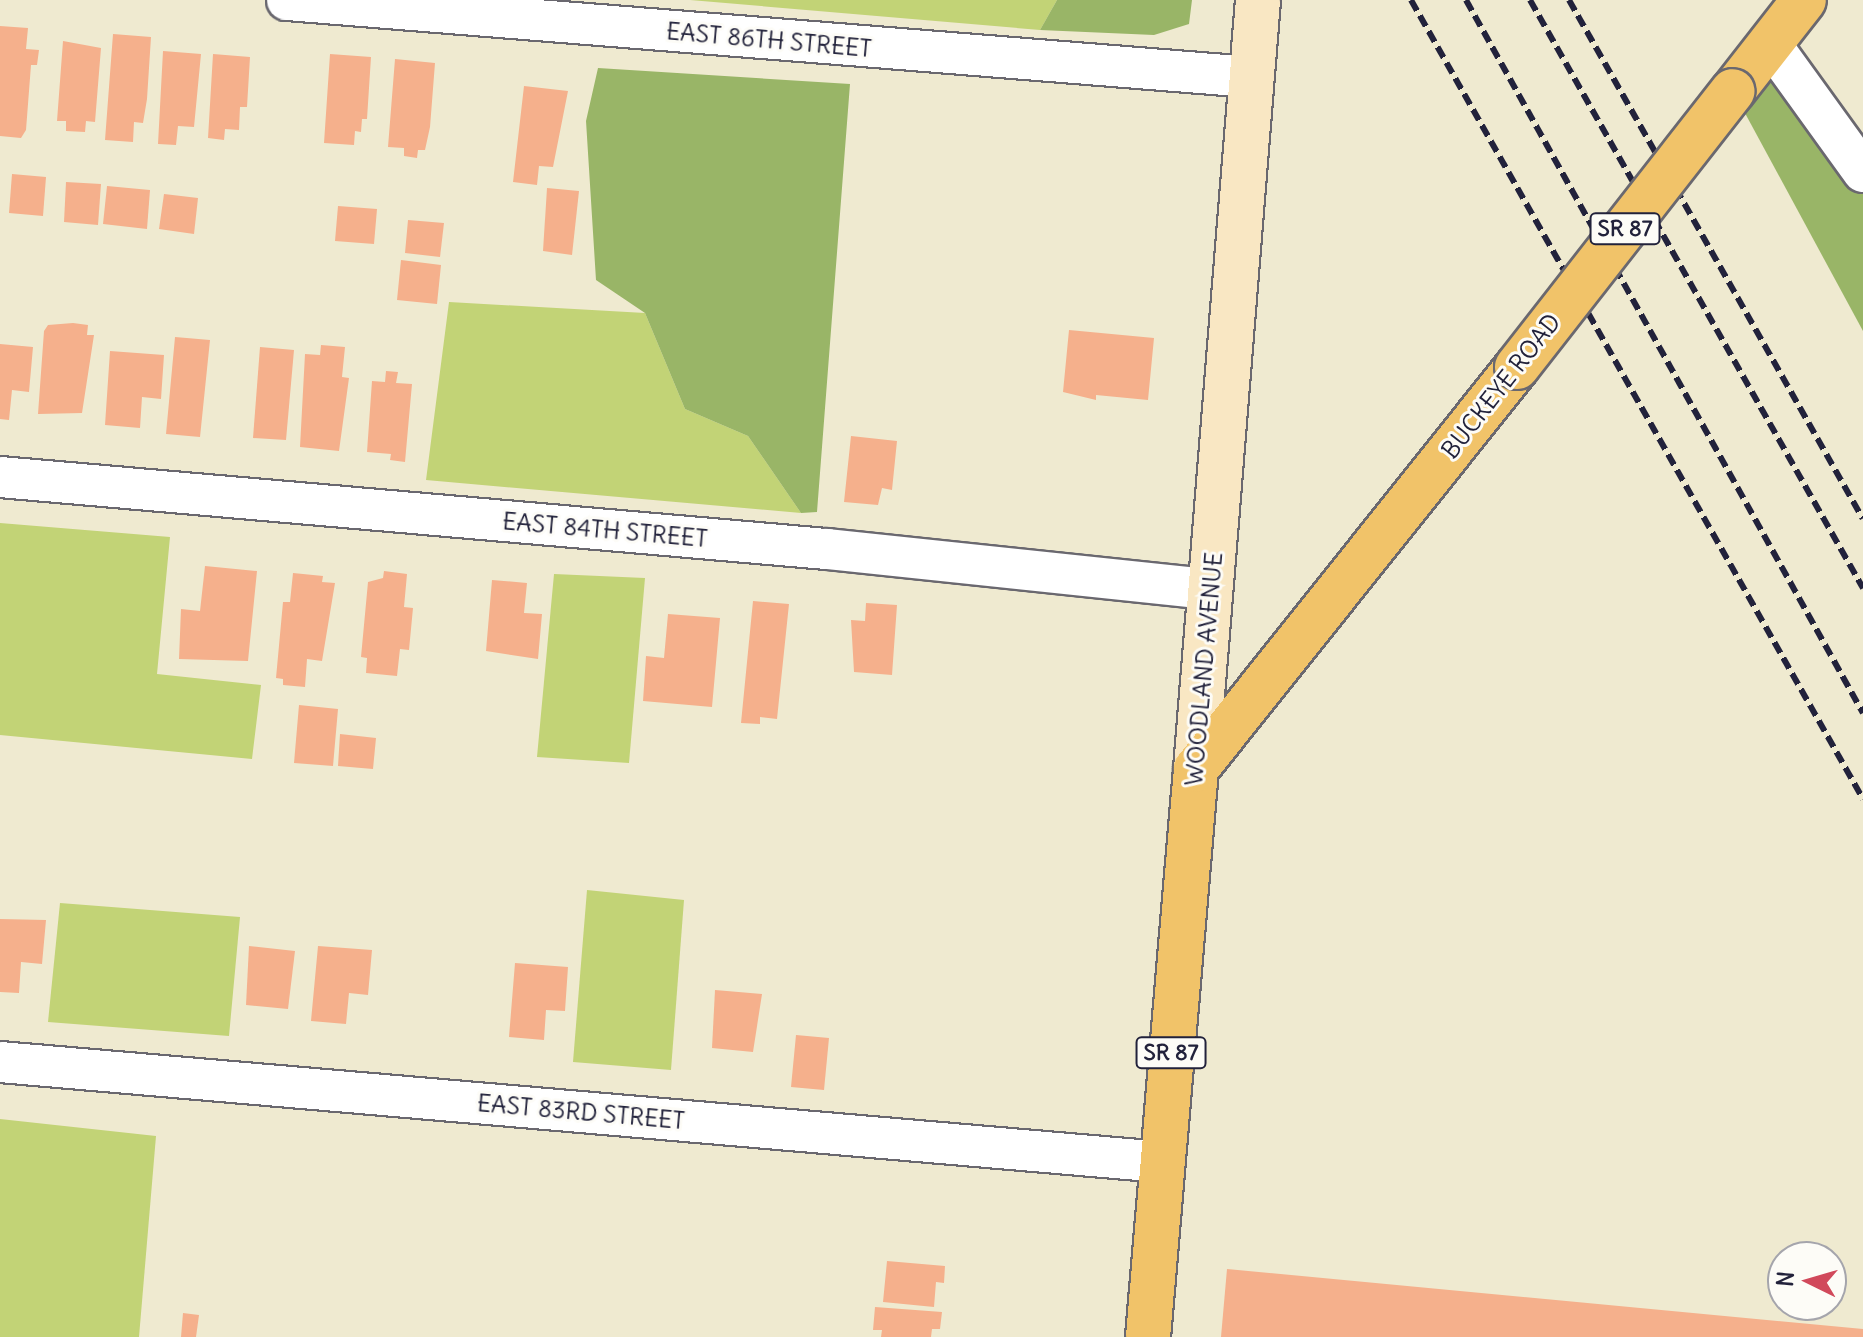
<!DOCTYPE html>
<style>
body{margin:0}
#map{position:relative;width:1863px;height:1337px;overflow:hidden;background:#efead0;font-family:Delius,sans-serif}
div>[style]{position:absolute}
.green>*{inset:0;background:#c2d376}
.forest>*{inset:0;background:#99b567}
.building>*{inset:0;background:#f5b08c}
.roads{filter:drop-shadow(2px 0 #6a686f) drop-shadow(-2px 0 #6a686f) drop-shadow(0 2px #6a686f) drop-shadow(0 -2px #6a686f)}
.minor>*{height:40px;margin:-20px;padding:0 20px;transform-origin:20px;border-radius:20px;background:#fff}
.secondary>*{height:44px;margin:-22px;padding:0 22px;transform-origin:22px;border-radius:22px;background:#f9e7c3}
.primary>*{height:44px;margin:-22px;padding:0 22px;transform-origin:22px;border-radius:22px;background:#f1c369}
.rail>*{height:6px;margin-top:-3px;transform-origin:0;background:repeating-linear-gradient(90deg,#22223b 0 12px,transparent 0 18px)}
.bridges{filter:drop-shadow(2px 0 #6a686f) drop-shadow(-2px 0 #6a686f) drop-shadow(0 2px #6a686f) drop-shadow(0 -2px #6a686f)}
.primary-bridge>*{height:44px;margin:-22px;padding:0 22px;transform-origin:22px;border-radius:22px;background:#f1c369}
span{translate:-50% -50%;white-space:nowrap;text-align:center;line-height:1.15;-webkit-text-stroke:6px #fdfcf7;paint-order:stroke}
.shield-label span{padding:2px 6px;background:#fdfcf7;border:2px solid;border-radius:6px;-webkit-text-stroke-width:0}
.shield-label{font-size:22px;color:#22223b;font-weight:700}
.street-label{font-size:24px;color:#22223b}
.north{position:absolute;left:1767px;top:1241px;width:80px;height:80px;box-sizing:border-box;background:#fdfcf7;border:2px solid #a5a5ac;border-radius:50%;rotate:275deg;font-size:22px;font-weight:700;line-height:32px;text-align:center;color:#22223b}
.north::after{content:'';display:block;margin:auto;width:28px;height:36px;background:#d1495b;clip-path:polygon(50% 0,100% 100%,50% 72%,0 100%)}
</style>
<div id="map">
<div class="green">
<i style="clip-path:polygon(690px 0,1057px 0,1040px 30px)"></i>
<i style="clip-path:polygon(449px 302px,645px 313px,685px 409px,748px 436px,801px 513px,426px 480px)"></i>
<i style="clip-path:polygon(0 523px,170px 537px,157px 674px,261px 685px,252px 759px,0 735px)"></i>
<i style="clip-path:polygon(554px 574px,645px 578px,629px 763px,537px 757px)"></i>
<i style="clip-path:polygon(587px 890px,684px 900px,671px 1070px,573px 1062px)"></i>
<i style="clip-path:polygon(60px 903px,240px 917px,229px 1036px,48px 1022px)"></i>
<i style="clip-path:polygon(0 1119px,156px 1136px,139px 1337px,0 1337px)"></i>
</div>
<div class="forest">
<i style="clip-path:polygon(1057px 0,1192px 0,1189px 24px,1154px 35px,1040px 30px)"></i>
<i style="clip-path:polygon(1770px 43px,1863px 172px,1863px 331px,1733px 91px)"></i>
<i style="clip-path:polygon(598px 68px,850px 84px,817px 512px,801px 513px,748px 436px,685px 409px,645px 313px,596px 280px,586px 121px)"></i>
</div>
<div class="building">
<i style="clip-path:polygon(0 26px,28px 28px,26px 49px,39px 50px,37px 65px,31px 65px,26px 130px,21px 138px,0 136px)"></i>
<i style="clip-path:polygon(113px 34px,151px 37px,147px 99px,143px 123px,134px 122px,133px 142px,105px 140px)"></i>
<i style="clip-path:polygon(63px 41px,101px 48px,95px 122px,86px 121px,85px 132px,66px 131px,66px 121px,57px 121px)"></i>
<i style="clip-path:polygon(163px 51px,201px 54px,194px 127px,178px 126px,176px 145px,158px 144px)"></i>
<i style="clip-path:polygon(213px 54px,250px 57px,247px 107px,240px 107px,239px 130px,225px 129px,224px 140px,208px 138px)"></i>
<i style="clip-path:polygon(330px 54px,371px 57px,367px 119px,362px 119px,361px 132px,355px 131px,354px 145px,324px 143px)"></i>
<i style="clip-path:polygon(395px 59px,435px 63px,430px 127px,425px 150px,418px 150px,417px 158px,404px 156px,404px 148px,388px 147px)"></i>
<i style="clip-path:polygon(524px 86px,568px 91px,553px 167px,539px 166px,537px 185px,513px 182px)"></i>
<i style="clip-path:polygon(12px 174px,46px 177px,43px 216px,9px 213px)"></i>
<i style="clip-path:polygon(66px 182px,101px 184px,98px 225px,64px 222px)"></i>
<i style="clip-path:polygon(107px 186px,150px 190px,147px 229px,103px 224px)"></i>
<i style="clip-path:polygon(547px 188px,579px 191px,572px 255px,543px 251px)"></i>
<i style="clip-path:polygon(164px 194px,198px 198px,194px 234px,159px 229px)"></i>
<i style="clip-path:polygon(338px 206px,377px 209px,374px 244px,335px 241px)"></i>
<i style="clip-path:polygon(408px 220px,444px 223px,440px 257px,405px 253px)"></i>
<i style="clip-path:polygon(401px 260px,441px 265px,437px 304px,397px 300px)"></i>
<i style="clip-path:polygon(73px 323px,88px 325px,87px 335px,94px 335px,82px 413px,38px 414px,44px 331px,48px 325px)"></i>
<i style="clip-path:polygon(1069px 330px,1154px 338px,1148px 400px,1096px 395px,1096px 400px,1063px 392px)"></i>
<i style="clip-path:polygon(175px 337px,210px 340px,200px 437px,166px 434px)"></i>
<i style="clip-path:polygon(0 344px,33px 347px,29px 392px,12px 390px,9px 420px,0 419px)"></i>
<i style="clip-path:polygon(321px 345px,345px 347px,342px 377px,349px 378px,339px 451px,300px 447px,305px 354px,320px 355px)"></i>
<i style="clip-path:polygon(260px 347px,294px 350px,286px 440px,253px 438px)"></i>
<i style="clip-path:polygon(110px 351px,164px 355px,161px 399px,142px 397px,140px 428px,105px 425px)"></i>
<i style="clip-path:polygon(386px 371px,398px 372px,396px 383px,412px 384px,405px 462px,390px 460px,391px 454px,367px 452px,372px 381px,385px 382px)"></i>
<i style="clip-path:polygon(851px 436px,897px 441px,892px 490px,882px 488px,878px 505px,844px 502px)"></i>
<i style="clip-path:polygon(205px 566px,257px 571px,248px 661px,179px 659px,181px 609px,200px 611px)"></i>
<i style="clip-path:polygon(384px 571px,407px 574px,404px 607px,413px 608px,409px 650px,400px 649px,397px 676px,366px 673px,367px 658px,361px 657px,368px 582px,383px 578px)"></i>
<i style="clip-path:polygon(293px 573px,323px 576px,322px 582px,335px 583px,322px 661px,307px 659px,305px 687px,283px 685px,283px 679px,276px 678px,283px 602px,290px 602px)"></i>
<i style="clip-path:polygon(492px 580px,527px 583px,524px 613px,542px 614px,538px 659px,486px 651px)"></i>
<i style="clip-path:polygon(753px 601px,789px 604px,777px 719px,760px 717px,760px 724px,741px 723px)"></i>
<i style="clip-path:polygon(866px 603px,897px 605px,892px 675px,854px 672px,851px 620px,865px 621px)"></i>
<i style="clip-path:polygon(668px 614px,720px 618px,712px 707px,643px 701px,646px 656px,664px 658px)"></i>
<i style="clip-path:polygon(299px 705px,338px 709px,333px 766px,294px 763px)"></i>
<i style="clip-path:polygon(340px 734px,376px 738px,373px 769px,338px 766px)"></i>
<i style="clip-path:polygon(0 919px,46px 920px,42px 964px,21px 962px,19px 993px,0 992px)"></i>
<i style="clip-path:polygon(249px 946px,295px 951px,288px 1009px,246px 1005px)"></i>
<i style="clip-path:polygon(318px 946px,372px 950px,368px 995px,349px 993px,346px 1024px,311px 1021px)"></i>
<i style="clip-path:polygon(515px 963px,568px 967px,565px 1011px,546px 1010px,544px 1040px,509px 1037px)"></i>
<i style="clip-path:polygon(715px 990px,762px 994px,753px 1052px,712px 1048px)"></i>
<i style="clip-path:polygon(796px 1035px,829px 1038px,824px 1090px,791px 1087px)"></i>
<i style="clip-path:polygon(887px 1261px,945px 1266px,944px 1283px,936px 1282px,934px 1307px,883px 1302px)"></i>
<i style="clip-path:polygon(1227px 1269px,1863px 1329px,1863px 1337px,1221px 1337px)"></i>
<i style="clip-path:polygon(875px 1307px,942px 1312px,940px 1329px,932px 1329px,931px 1337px,881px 1337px,882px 1330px,873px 1330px)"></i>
<i style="clip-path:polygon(183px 1313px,199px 1315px,196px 1337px,181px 1337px)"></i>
</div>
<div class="roads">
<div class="minor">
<i style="left:287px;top:0;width:967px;rotate:4.57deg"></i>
<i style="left:1770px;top:43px;width:159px;rotate:54.2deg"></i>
<i style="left:0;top:477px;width:830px;rotate:4.98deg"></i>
<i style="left:827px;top:549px;width:385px;rotate:6deg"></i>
<i style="left:0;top:1062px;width:1166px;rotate:4.92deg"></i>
</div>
<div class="secondary">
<i style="left:1196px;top:769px;width:771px;rotate:-85.39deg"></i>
</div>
<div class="primary">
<i style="left:1733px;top:91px;width:115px;rotate:-52deg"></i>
<i style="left:1148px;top:1337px;width:570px;rotate:-85.17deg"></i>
<i style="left:1196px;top:769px;width:514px;rotate:-51.39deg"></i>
</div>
</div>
<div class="rail">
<i style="left:1411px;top:0;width:918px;rotate:60.5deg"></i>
<i style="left:1466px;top:0;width:816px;rotate:60.89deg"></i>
<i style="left:1530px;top:0;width:676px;rotate:60.48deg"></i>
<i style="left:1569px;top:0;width:596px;rotate:60.47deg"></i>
</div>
<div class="bridges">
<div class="primary-bridge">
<i style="left:1517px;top:367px;width:350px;rotate:-52deg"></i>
</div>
</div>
<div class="shield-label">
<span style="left:1625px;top:229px">SR 87</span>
<span style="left:1171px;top:1053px">SR 87</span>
</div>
<div class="street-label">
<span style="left:769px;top:40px;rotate:5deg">EAST 86TH STREET</span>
<span style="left:1501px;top:386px;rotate:-52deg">BUCKEYE ROAD</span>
<span style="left:605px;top:530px;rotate:5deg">EAST 84TH STREET</span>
<span style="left:1204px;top:669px;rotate:-85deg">WOODLAND AVENUE</span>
<span style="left:581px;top:1112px;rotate:5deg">EAST 83RD STREET</span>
</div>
<div class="north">N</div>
</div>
